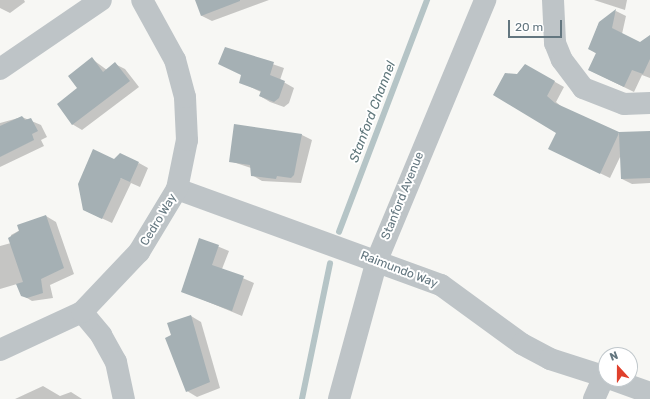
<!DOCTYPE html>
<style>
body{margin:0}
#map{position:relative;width:650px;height:399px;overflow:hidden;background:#f7f7f4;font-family:Rubik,sans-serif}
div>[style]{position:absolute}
.shadow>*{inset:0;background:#0003}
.stream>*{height:5.5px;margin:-2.75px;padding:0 2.75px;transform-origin:2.75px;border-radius:2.75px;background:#b5c4c6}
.building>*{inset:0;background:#a5b0b4}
.minor>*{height:22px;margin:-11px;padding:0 11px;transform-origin:11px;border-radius:11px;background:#bec4c7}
span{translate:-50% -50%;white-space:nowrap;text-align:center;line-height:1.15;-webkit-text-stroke:4px #fff;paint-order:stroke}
.street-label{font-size:12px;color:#63767f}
.water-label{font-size:13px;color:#5e767a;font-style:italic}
.north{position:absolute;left:598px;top:347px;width:40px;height:40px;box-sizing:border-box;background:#fff;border:1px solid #c1c8cc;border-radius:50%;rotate:339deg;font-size:11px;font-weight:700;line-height:16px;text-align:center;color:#63767f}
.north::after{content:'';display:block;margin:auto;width:14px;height:18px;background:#e0402c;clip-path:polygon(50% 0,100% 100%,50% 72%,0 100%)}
.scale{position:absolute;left:508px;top:20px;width:54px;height:18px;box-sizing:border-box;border:2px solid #63767f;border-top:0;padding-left:5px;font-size:12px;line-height:14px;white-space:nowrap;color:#63767f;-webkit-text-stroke:3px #fff;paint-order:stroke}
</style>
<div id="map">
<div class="shadow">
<i style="clip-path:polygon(0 0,24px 0,25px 2px,10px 13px,0 8px)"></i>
<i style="clip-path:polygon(196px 0,269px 0,212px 21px,202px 16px)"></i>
<i style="clip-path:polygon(594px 0,627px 0,625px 10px)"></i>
<i style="clip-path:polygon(616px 11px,626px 16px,622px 34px,640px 43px,650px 36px,650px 78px,642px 75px,634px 92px,589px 70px,597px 54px,589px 49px,599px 23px)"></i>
<i style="clip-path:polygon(225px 48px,284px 68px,280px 80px,294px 88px,289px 103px,284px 107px,270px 102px,260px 96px,261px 92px,240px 82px,242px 75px)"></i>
<i style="clip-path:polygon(92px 59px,107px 70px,115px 64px,125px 69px,139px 87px,82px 130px,72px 124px,79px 89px)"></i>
<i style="clip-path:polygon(525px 65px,564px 87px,556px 102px,562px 107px,619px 134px,650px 133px,650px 183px,632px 184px,622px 179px,621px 155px,610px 178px,550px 149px,557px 132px,517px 75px)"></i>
<i style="clip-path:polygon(22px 117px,41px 125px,47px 137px,41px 140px,44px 146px,0 167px,0 123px)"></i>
<i style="clip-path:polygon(235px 126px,302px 135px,312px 140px,301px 183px,262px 181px,252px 175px,251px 168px,230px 161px)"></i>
<i style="clip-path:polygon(139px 163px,148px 168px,140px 187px,131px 183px,112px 223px,84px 210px)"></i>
<i style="clip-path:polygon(46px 216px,56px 222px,74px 274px,50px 285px,53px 298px,32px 301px,22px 295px,17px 284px,0 289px,0 246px,11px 243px,11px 235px)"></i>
<i style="clip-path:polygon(200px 239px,229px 251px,222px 269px,254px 283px,242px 316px,182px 291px)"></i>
<i style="clip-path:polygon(191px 316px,201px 322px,220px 388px,197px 397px,187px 391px,172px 336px)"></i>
<i style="clip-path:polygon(43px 386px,60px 396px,71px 392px,82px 399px,15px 399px)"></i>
</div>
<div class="stream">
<i style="left:339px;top:232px;width:248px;rotate:-69.2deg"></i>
<i style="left:302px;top:399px;width:138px;rotate:-78.3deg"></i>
</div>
<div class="building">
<i style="clip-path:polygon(195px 0,240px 0,240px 1px,201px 16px)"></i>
<i style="clip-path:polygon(616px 9px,612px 28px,640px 42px,650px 35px,650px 59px,643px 74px,632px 70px,624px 87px,588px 70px,596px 53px,588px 49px,599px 22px)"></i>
<i style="clip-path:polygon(225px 47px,274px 62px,270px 75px,285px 81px,279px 98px,274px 102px,259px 96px,261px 91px,239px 83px,241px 75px,218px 64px)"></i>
<i style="clip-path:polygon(92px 57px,103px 72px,115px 62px,130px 81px,72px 125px,57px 104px,77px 88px,68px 76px)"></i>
<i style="clip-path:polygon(525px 64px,555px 81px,547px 96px,555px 103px,619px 132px,650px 131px,650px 178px,621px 179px,619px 133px,600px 174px,548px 149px,556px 133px,493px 95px,505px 73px,517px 74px)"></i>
<i style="clip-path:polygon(22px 116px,25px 120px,31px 118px,38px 131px,32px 134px,34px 140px,0 157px,0 126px)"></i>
<i style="clip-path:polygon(234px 124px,302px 134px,294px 175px,291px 178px,277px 176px,276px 179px,251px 176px,250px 165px,229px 162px)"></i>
<i style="clip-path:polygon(93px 149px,114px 159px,120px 153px,139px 162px,130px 182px,121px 178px,102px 219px,83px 210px,78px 184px)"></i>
<i style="clip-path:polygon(46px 215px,64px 268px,41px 279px,43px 293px,27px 298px,21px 296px,16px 284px,23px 282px,8px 238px,19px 231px,17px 225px)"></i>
<i style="clip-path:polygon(199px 238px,219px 245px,212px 265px,244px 276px,232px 311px,181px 292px)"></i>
<i style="clip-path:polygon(191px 315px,210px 382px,186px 392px,165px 338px,171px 335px,167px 323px)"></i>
</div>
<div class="minor">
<i style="left:553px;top:0;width:43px;rotate:87.3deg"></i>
<i style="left:555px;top:43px;width:18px;rotate:68deg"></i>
<i style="left:562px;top:60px;width:35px;rotate:53deg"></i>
<i style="left:583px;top:88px;width:44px;rotate:21.3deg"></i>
<i style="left:624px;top:104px;width:26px;rotate:-2deg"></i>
<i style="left:0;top:69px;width:122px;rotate:-34.3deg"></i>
<i style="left:177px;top:189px;width:281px;rotate:20deg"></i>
<i style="left:441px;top:285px;width:100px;rotate:36.1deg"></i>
<i style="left:522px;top:344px;width:32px;rotate:28deg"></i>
<i style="left:550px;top:359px;width:59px;rotate:17.8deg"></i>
<i style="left:82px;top:312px;width:30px;rotate:50deg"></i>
<i style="left:101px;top:335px;width:31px;rotate:61deg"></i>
<i style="left:116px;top:362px;width:38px;rotate:78deg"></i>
<i style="left:0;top:350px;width:90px;rotate:-24.9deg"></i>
<i style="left:82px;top:312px;width:83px;rotate:-46.5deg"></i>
<i style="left:139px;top:252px;width:74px;rotate:-58.9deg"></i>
<i style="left:177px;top:189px;width:50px;rotate:-78.5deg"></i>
<i style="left:187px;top:140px;width:43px;rotate:-92.7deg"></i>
<i style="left:185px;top:97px;width:38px;rotate:-105deg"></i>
<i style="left:175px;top:60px;width:68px;rotate:-118.8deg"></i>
<i style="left:611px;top:379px;width:41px;rotate:19.7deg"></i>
<i style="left:339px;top:399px;width:144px;rotate:-74.7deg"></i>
<i style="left:377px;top:260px;width:282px;rotate:-67.4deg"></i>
<i style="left:594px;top:399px;width:24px;rotate:-66deg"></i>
</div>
<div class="street-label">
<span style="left:403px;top:196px;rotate:-68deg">Stanford Avenue</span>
<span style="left:159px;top:220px;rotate:-59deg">Cedro Way</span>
<span style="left:399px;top:270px;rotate:21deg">Raimundo Way</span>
</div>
<div class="water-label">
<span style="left:373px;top:112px;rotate:-69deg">Stanford Channel</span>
</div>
<div class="north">N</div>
<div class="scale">20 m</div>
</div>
